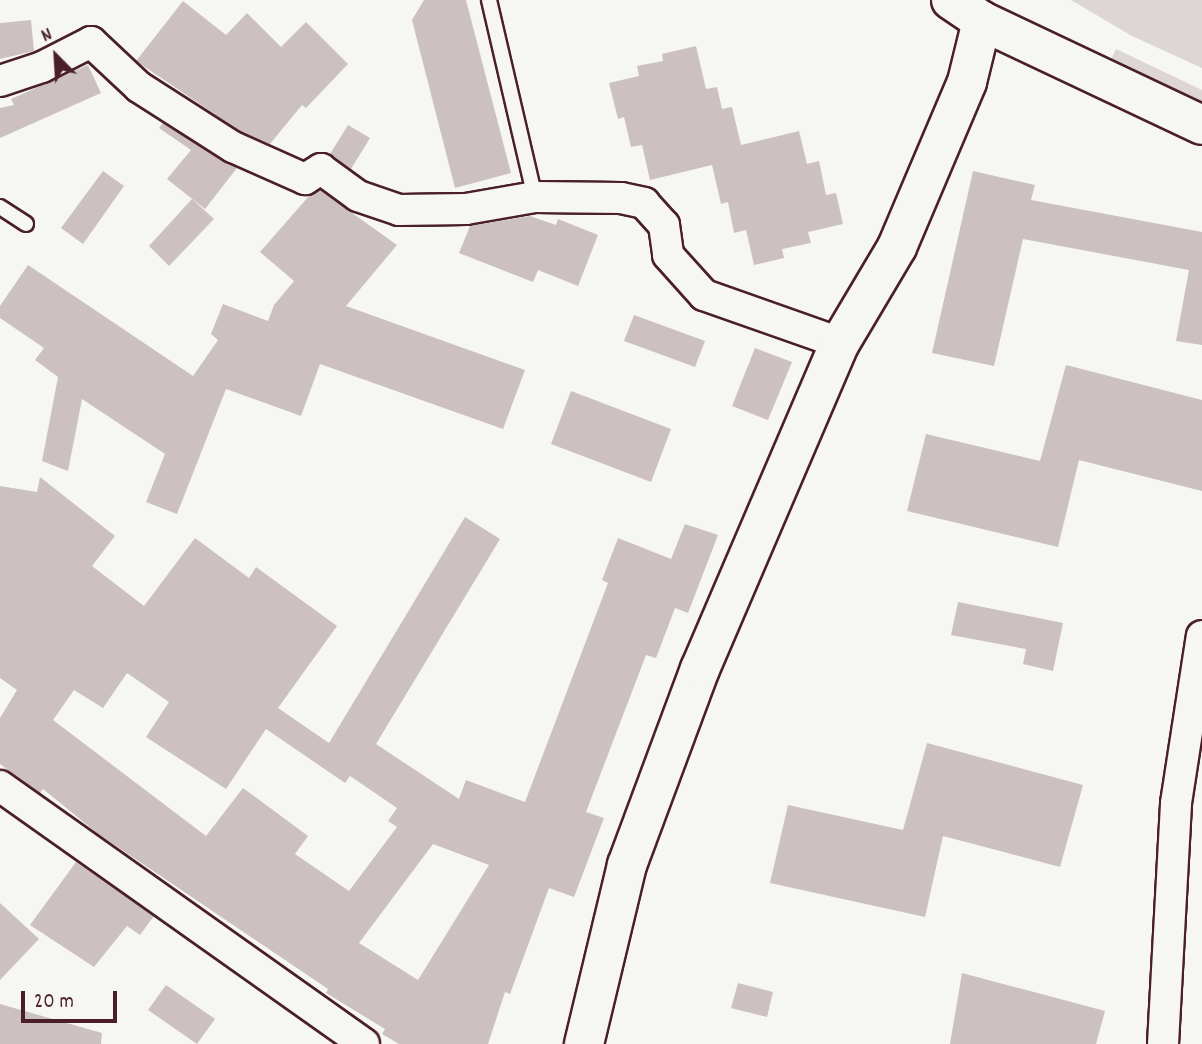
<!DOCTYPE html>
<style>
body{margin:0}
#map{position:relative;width:1202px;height:1044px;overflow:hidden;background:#f6f6f2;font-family:Dekko,sans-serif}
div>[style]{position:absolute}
.green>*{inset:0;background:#ddd6d5}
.building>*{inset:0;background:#ccc1c0}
.roads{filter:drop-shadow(2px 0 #4a1f2b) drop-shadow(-2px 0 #4a1f2b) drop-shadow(0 2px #4a1f2b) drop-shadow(0 -2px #4a1f2b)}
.lane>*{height:14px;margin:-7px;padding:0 7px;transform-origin:7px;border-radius:7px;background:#f6f6f2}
.street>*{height:30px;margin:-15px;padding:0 15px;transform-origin:15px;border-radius:15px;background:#f6f6f2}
.secondary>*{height:38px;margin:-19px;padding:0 19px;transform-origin:19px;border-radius:19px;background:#f6f6f2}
span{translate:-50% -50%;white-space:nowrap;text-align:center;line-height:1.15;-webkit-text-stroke:5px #f6f6f2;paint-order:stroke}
.north{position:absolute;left:21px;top:21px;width:70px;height:70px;-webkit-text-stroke:5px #f6f6f2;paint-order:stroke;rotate:336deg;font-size:19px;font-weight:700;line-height:28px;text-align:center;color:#4a1f2b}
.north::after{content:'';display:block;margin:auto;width:24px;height:32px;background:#4a1f2b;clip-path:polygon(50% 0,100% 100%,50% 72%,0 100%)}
.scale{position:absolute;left:21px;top:991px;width:96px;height:32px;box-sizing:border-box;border:4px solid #4a1f2b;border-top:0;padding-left:9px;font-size:21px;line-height:24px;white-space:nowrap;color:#4a1f2b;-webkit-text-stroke:5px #f6f6f2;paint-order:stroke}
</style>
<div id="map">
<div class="green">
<i style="clip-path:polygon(1071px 0,1202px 0,1202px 68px,1132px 36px)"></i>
<i style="clip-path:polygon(1116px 49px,1202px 90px,1202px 105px,1110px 62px)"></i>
</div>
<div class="building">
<i style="clip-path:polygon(424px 0,466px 0,511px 173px,455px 188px,412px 20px)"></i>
<i style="clip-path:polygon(183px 1px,226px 35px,247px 13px,281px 47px,306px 22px,348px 64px,306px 108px,302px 105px,270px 144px,241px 132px,136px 61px)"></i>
<i style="clip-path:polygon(31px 20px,34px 51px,0 59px,0 23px)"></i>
<i style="clip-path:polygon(696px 46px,706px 89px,717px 87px,722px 109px,732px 107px,741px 145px,799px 131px,807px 164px,819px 161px,826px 195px,836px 193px,843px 224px,808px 232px,811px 243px,782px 249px,784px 258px,754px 265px,746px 230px,734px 233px,728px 202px,721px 204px,712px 165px,650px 180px,642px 145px,631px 147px,624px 117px,618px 119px,609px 83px,639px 76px,637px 66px,663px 61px,662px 54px)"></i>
<i style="clip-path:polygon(88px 65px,101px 93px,0 138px,0 108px,14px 105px,11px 99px)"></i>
<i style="clip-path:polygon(163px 123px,237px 168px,205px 209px,167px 179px,191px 150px,159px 128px)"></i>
<i style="clip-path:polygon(348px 125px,370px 138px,351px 169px,330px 154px)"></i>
<i style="clip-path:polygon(103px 171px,124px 186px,83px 244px,61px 228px)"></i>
<i style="clip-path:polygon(973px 171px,1035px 185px,1031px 200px,1202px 232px,1202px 345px,1176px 341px,1189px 270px,1023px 239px,994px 366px,932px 353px)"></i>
<i style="clip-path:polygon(320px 190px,397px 245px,346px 306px,525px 370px,503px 429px,320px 364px,301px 416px,226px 389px,177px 514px,146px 502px,165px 454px,82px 399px,68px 471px,42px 461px,58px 377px,35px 360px,44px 348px,0 318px,0 306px,28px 265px,193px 376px,218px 340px,211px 334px,223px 304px,268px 321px,274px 305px,294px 281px,260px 252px,309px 196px)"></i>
<i style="clip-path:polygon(192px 199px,214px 219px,169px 266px,149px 246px)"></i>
<i style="clip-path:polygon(530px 216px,556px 225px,558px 219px,598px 235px,578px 286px,538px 270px,533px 282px,459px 253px,470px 226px)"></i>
<i style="clip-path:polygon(634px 315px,705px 341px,695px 367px,624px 341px)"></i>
<i style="clip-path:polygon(755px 348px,792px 362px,768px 420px,732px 406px)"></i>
<i style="clip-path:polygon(1066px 365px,1202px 400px,1202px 491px,1079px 460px,1058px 547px,907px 511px,926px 434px,1040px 461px)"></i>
<i style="clip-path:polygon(571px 391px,671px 429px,651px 482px,551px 444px)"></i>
<i style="clip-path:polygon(evenodd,40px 477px,115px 536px,92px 566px,144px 606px,195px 538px,249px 578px,256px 567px,337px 626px,278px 708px,329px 743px,465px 517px,500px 539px,376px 744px,459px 799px,466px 780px,525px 802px,608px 583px,602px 580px,618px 538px,671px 559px,685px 524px,718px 535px,688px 613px,675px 608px,656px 658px,646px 655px,586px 812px,604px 818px,574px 897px,549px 888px,510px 994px,505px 992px,488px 1044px,399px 1044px,382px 1034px,385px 1029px,326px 993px,328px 989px,97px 833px,43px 789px,40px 793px,0 764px,0 718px,17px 690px,0 678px,0 486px,37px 492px,40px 477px,127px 673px,169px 702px,146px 737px,226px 789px,266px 729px,345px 783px,350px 776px,397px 808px,388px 821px,397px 827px,349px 891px,295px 854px,308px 836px,243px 788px,206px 836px,53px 720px,74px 690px,103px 708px,127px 673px,40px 477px,433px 844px,489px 865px,418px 980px,359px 943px,433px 844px)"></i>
<i style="clip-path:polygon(958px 602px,1063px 623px,1053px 671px,1023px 664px,1026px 649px,951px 635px)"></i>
<i style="clip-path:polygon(927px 743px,1083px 785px,1060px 867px,943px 836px,925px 917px,770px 883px,788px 805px,903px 830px)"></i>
<i style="clip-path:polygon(76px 862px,154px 916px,140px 935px,127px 926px,94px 967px,30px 925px)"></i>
<i style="clip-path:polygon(0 903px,39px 939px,0 980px)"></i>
<i style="clip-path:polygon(962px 973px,1105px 1011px,1096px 1044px,950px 1044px)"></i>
<i style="clip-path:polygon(738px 983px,773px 992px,767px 1017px,731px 1008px)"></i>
<i style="clip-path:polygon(166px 985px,215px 1019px,197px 1044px,148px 1010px)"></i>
<i style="clip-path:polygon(0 1004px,102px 1033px,101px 1044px,0 1044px)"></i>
</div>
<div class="roads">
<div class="lane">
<i style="left:489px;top:0;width:202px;rotate:76.9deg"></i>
<i style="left:0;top:207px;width:31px;rotate:33deg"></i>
</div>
<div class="street">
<i style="left:0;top:81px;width:44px;rotate:-18.4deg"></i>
<i style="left:42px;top:67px;width:55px;rotate:-27deg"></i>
<i style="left:91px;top:42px;width:66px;rotate:43.2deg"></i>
<i style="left:139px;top:87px;width:112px;rotate:32.6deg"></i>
<i style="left:233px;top:147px;width:79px;rotate:24deg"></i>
<i style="left:305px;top:179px;width:19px;rotate:-32deg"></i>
<i style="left:321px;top:169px;width:46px;rotate:36.1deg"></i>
<i style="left:358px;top:196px;width:43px;rotate:18.9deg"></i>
<i style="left:399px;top:210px;width:67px;rotate:-0.9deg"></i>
<i style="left:466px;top:209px;width:70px;rotate:-9.9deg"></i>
<i style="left:535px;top:197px;width:86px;rotate:0.7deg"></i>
<i style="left:621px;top:198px;width:24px;rotate:12deg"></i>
<i style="left:644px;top:203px;width:30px;rotate:48deg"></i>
<i style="left:664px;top:225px;width:30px;rotate:82deg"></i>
<i style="left:668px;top:255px;width:54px;rotate:48deg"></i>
<i style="left:704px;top:295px;width:144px;rotate:19.4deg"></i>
<i style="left:0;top:786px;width:446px;rotate:35.3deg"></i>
<i style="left:1163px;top:1044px;width:241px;rotate:-86.9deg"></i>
<i style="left:1176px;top:803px;width:169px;rotate:-81.2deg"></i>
</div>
<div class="secondary">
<i style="left:951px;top:0;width:37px;rotate:34deg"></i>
<i style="left:982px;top:21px;width:243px;rotate:25.3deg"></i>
<i style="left:584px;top:1044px;width:184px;rotate:-76.5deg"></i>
<i style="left:627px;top:865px;width:209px;rotate:-69.6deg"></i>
<i style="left:700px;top:669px;width:355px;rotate:-66.8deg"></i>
<i style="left:840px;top:343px;width:112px;rotate:-59.3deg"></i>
<i style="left:897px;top:247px;width:179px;rotate:-67deg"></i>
<i style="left:967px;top:82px;width:63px;rotate:-76.2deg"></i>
</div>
</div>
<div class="north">N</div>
<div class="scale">20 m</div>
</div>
